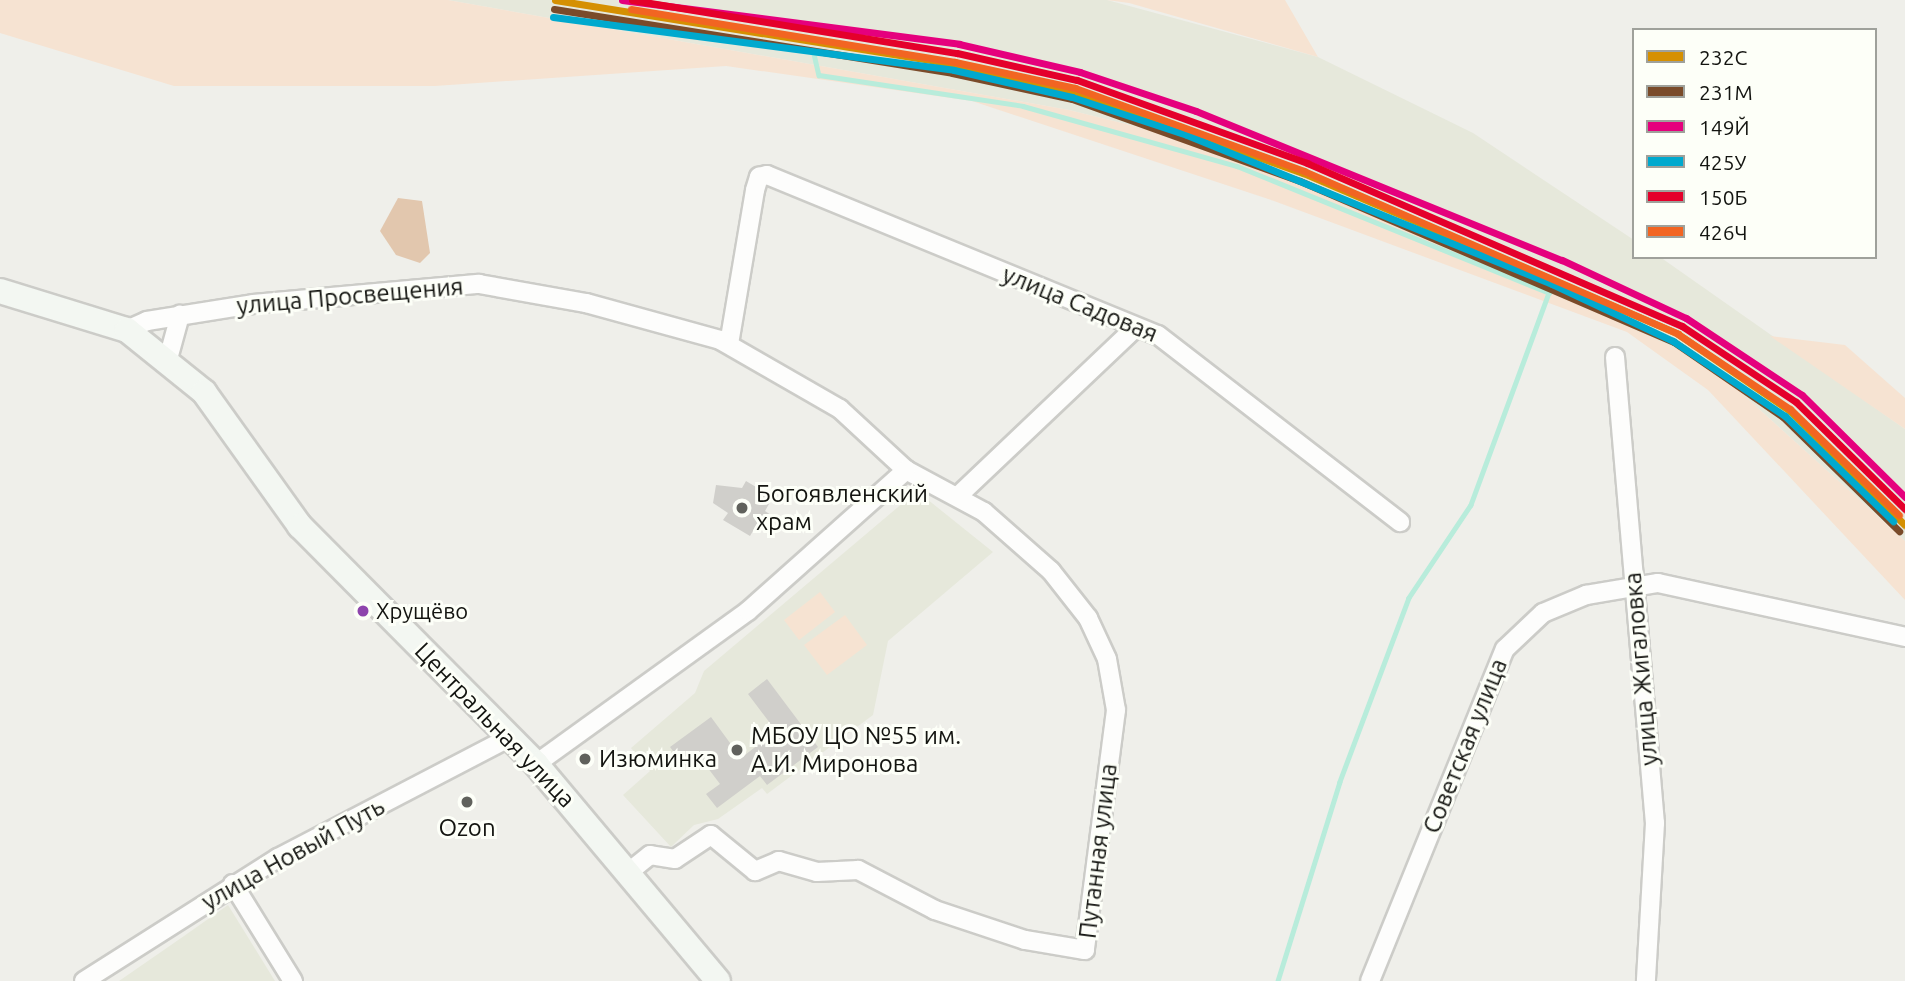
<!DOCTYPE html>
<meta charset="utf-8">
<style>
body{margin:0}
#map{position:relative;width:1905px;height:981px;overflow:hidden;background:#efefea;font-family:Ubuntu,sans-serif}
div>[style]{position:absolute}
.built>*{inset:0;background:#e6e8db}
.green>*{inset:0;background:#f6e3d2}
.forest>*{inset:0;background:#e2c7ae}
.stream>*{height:4.5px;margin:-2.25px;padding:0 2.25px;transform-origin:2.25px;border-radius:2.25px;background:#b8ecdb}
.building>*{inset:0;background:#d0cfcb}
.roads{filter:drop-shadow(2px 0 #ccccc8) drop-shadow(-2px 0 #ccccc8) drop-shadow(0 2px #ccccc8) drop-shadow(0 -2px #ccccc8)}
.street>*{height:18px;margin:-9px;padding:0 9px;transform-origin:9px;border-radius:9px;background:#fdfdfc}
.secondary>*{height:24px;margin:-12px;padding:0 12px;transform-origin:12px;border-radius:12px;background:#f3f7f2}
.rail-1>*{height:7px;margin:-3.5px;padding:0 3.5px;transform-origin:3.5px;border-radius:3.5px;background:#d59002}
.rail-2>*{height:7px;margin:-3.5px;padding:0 3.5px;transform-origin:3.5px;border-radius:3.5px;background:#7a4b2a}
.rail-3>*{height:7px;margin:-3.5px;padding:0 3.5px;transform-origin:3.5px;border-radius:3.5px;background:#e5007d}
.rail-4>*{height:7px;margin:-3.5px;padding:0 3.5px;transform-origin:3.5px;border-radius:3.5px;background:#00a9ce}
.rail-5>*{height:7px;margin:-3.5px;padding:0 3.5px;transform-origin:3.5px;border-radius:3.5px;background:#e4002b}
.rail-6>*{height:7px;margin:-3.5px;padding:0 3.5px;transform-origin:3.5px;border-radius:3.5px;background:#f26522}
.dots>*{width:19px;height:19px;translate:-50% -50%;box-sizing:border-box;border:4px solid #fdfff8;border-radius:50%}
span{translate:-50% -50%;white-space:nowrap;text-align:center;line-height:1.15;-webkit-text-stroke:6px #fdfff8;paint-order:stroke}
.bus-label{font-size:22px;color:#131410}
.left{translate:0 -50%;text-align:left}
.street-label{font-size:24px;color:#131410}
.poi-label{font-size:24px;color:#131410}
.legend{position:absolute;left:1632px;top:28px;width:245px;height:231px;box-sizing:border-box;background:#fdfff8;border:2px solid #9fa19b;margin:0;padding:9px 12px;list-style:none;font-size:21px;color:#131410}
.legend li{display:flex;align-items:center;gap:14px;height:35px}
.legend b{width:35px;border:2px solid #9fa19b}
</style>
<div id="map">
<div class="built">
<i style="clip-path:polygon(448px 0,1107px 0,1318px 57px,1473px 133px,1634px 240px,1634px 257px,1660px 257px,1905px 429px,1905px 541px,1708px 363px,1191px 140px,1069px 110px)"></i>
<i style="clip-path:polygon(917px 491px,993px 552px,888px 641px,873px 715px,767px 794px,762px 788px,718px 819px,694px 825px,671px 847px,623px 795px,650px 771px,631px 748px,695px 693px,704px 671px)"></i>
<i style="clip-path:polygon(228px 905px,275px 981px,119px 981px,184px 936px)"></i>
</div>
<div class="green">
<i style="clip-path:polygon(0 0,448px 0,1069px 110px,1191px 140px,1354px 202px,1708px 363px,1905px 541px,1905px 600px,1708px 390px,1627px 332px,1274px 201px,972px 101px,726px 66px,435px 86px,174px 86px,0 33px)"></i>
<i style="clip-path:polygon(1107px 0,1285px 0,1318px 57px,1129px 3px)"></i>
<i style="clip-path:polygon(1770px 336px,1845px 345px,1905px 398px,1905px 429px)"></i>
<i style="clip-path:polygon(820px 592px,835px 612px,799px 640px,784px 620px)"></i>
<i style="clip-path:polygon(845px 615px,867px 645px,827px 675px,804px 645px)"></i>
</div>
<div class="forest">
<i style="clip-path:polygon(398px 198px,422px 201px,430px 253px,420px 263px,396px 255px,380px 231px)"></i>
</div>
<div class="stream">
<i style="left:814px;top:54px;width:22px;rotate:77deg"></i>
<i style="left:819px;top:75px;width:206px;rotate:8.6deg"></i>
<i style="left:1023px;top:106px;width:222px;rotate:15.7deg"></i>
<i style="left:1237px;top:166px;width:337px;rotate:22.1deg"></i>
<i style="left:1549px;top:293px;width:226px;rotate:110.2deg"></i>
<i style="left:1471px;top:505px;width:112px;rotate:123.7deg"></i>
<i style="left:1409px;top:598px;width:197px;rotate:110.6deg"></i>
<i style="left:1340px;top:782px;width:208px;rotate:107.3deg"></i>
</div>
<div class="building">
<i style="clip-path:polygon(746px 481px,773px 497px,765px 511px,777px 519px,770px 531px,757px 524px,750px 536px,723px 520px,728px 513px,713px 503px,716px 485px,742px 488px)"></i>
<i style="clip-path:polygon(767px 679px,818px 747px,767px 785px,760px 776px,717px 808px,706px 794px,720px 784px,698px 755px,684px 766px,670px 747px,711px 717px,741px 758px,776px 731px,748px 694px)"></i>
</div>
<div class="roads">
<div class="street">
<i style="left:127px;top:330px;width:22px;rotate:-24deg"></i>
<i style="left:147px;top:321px;width:107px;rotate:-9.1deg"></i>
<i style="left:253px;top:304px;width:227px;rotate:-5.1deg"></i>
<i style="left:479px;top:284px;width:109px;rotate:10.1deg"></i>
<i style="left:586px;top:303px;width:139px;rotate:15.4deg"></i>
<i style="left:720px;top:340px;width:138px;rotate:29.9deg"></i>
<i style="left:840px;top:409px;width:90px;rotate:42.7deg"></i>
<i style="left:906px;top:470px;width:89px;rotate:28.3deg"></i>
<i style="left:984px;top:512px;width:89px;rotate:41.4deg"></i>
<i style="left:1051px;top:571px;width:60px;rotate:51.8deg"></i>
<i style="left:1088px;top:618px;width:45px;rotate:65.1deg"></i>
<i style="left:1107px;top:659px;width:52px;rotate:80deg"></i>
<i style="left:1116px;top:710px;width:242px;rotate:97.4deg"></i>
<i style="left:1085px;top:950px;width:61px;rotate:-170.5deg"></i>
<i style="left:1025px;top:940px;width:95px;rotate:-161.6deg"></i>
<i style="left:935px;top:910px;width:87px;rotate:-152.5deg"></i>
<i style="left:858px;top:870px;width:41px;rotate:177.2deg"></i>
<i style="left:817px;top:872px;width:40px;rotate:-164deg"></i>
<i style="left:779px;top:861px;width:26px;rotate:157deg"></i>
<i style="left:755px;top:871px;width:57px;rotate:-140.7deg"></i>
<i style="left:711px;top:835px;width:43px;rotate:146.3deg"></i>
<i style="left:675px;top:859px;width:25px;rotate:-171deg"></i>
<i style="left:650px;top:855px;width:26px;rotate:141deg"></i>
<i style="left:729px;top:344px;width:156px;rotate:-80.4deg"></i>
<i style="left:755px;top:190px;width:14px;rotate:-73deg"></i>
<i style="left:759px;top:177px;width:8px;rotate:-14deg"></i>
<i style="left:767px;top:175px;width:422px;rotate:22.3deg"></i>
<i style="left:1158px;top:335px;width:306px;rotate:37.7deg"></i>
<i style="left:1615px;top:357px;width:468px;rotate:85.1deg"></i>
<i style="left:1655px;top:823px;width:158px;rotate:93.3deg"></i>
<i style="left:168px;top:359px;width:46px;rotate:-74.7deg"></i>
<i style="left:958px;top:496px;width:245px;rotate:-43.5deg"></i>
<i style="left:536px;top:764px;width:261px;rotate:-35.8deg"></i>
<i style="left:748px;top:611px;width:212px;rotate:-41.7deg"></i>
<i style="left:233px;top:884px;width:114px;rotate:58.3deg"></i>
<i style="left:84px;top:981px;width:230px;rotate:-32.4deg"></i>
<i style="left:278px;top:858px;width:260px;rotate:-27.5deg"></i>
<i style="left:1370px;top:981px;width:358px;rotate:-67.9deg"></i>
<i style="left:1505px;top:649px;width:52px;rotate:-43.5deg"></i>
<i style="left:1543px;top:613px;width:47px;rotate:-22.7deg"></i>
<i style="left:1586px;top:595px;width:73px;rotate:-9.5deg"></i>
<i style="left:1658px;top:583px;width:253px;rotate:12.3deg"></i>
</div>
<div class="secondary">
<i style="left:0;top:291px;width:133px;rotate:17.1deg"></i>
<i style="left:127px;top:330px;width:99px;rotate:38.8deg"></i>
<i style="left:204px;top:392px;width:165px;rotate:54.4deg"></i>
<i style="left:300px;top:526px;width:335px;rotate:45.2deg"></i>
<i style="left:536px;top:764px;width:283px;rotate:50deg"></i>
</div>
</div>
<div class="rail-1">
<i style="left:555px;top:0;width:404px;rotate:9.1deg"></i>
<i style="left:954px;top:64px;width:123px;rotate:12.7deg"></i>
<i style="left:1074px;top:91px;width:243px;rotate:19.7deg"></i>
<i style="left:1303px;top:173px;width:408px;rotate:23.2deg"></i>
<i style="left:1678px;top:334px;width:135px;rotate:34.4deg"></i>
<i style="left:1789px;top:410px;width:163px;rotate:44.8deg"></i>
</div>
<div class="rail-2">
<i style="left:554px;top:9px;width:403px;rotate:9.1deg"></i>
<i style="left:952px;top:73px;width:123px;rotate:12.2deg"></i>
<i style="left:1072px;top:99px;width:242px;rotate:19.8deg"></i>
<i style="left:1300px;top:181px;width:407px;rotate:23.3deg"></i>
<i style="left:1674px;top:342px;width:132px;rotate:34.5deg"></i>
<i style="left:1783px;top:417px;width:163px;rotate:44.5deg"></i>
</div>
<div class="rail-3">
<i style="left:622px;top:0;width:340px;rotate:7.4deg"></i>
<i style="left:959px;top:44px;width:124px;rotate:13deg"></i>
<i style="left:1080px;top:72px;width:122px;rotate:18.6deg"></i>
<i style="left:1196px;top:111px;width:395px;rotate:22.2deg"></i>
<i style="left:1562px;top:260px;width:137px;rotate:25.1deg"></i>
<i style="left:1686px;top:318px;width:139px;rotate:33.6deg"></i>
<i style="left:1802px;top:395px;width:145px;rotate:44.7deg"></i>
</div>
<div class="rail-4">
<i style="left:553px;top:17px;width:404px;rotate:7.5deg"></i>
<i style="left:954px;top:70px;width:121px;rotate:12.9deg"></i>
<i style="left:1072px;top:97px;width:121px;rotate:18.3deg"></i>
<i style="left:1187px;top:135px;width:394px;rotate:22.2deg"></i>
<i style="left:1552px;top:284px;width:134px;rotate:25.2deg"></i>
<i style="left:1673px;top:341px;width:135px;rotate:33.8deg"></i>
<i style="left:1785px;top:416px;width:151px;rotate:44.2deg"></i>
</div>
<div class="rail-5">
<i style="left:632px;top:0;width:329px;rotate:9.3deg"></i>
<i style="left:957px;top:53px;width:123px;rotate:12.7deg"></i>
<i style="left:1077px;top:80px;width:245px;rotate:19.8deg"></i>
<i style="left:1307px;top:163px;width:409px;rotate:23.5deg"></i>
<i style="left:1682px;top:326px;width:137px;rotate:33.7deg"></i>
<i style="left:1796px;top:402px;width:153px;rotate:44.5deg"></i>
</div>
<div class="rail-6">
<i style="left:631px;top:9px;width:328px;rotate:9.3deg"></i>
<i style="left:955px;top:62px;width:123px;rotate:12.2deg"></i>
<i style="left:1075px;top:88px;width:244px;rotate:19.9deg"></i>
<i style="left:1304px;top:171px;width:408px;rotate:23.5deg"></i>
<i style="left:1678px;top:334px;width:135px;rotate:33.8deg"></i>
<i style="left:1790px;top:409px;width:152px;rotate:44.2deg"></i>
</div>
<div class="dots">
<i style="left:742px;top:508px;background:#60615c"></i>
<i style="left:363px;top:611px;background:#8e44ad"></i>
<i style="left:737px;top:750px;background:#60615c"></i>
<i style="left:585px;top:759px;background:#60615c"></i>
<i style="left:467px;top:802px;background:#60615c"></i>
</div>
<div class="bus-label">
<span class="left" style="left:376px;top:611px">Хрущёво</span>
</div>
<div class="street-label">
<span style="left:350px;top:296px;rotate:-5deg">улица Просвещения</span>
<span style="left:1080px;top:304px;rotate:22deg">улица Садовая</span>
<span style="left:1641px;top:669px;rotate:-95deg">улица Жигаловка</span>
<span style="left:495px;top:725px;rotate:46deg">Центральная улица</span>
<span style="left:1465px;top:746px;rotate:-68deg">Советская улица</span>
<span style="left:1098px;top:851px;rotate:-83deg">Путанная улица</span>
<span style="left:293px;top:854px;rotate:-29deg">улица Новый Путь</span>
</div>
<div class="poi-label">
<span class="left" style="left:756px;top:508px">Богоявленский<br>храм</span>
<span class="left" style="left:751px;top:750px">МБОУ ЦО №55 им.<br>А.И. Миронова</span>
<span class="left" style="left:599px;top:759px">Изюминка</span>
<span style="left:467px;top:828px">Ozon</span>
</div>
<ul class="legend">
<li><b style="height:9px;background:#d59002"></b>232C</li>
<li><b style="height:9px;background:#7a4b2a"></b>231М</li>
<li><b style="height:9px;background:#e5007d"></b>149Й</li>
<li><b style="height:9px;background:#00a9ce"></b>425У</li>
<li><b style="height:9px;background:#e4002b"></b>150Б</li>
<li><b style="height:9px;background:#f26522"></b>426Ч</li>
</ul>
</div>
